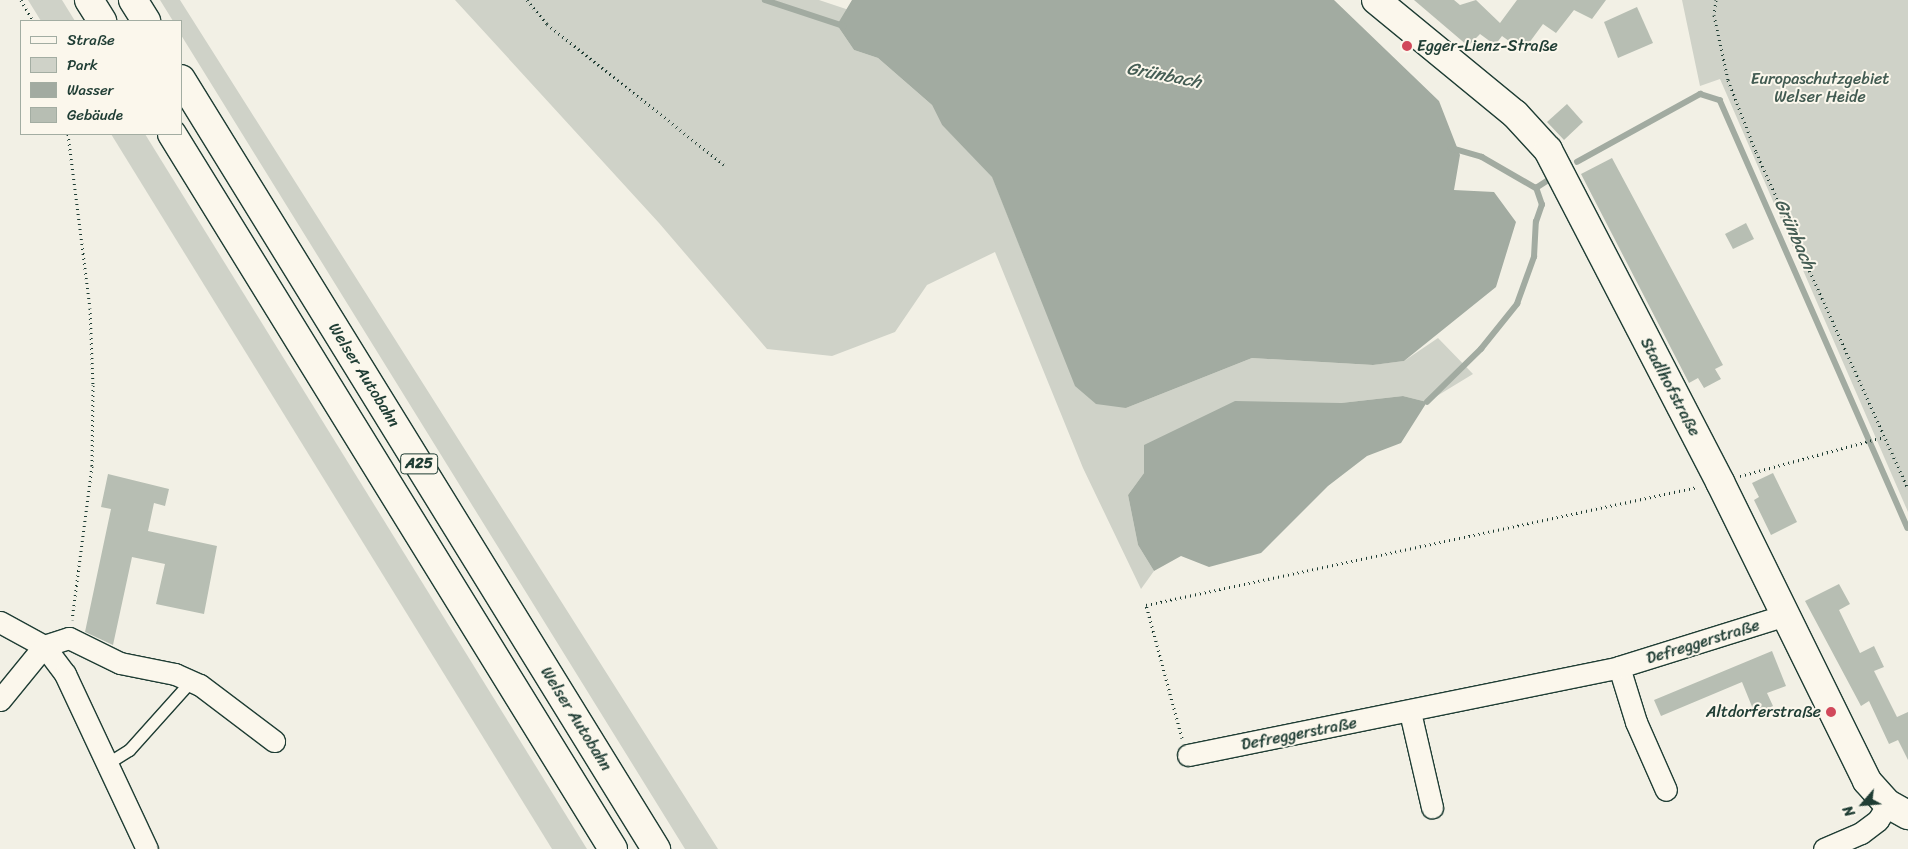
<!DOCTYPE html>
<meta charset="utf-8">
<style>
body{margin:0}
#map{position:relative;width:1908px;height:849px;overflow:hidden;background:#f2f0e5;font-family:Sriracha,sans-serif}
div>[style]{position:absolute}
.green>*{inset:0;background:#cfd2c8}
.water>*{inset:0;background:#a2aba1}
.stream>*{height:5.5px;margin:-2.75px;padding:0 2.75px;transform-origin:2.75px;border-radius:2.75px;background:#a2aba1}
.building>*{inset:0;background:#b7beb3}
.path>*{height:3px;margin-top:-1.5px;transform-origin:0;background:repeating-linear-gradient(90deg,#1f3d34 0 1px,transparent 0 5px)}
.roads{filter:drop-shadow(1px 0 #1f3d34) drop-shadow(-1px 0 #1f3d34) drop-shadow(0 1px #1f3d34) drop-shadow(0 -1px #1f3d34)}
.service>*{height:11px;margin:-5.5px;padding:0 5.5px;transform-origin:5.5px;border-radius:5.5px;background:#fbf7ec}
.minor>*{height:21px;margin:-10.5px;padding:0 10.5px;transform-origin:10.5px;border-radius:10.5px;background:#fbf7ec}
.tertiary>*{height:28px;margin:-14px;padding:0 14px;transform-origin:14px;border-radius:14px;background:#fbf7ec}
.motorway>*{height:28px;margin:-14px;padding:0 14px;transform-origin:14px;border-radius:14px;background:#fbf7ec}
.dots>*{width:14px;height:14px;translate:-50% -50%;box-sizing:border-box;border:2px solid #fbf7ec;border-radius:50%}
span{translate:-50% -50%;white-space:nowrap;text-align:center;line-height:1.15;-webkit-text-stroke:4px #fbf7ec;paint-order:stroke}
.shield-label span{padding:1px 4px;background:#fbf7ec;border:1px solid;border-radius:4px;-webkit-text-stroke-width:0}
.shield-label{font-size:15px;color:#1f3d34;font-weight:700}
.poi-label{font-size:16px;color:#1f3d34}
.left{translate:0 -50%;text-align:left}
.right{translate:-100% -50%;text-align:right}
.park-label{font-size:16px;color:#425b52}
.street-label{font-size:16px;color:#1f3d34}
.water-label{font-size:18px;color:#465e55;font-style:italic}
.legend{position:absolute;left:20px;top:20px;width:162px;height:115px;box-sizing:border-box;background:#fbf7ec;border:1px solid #a3ada2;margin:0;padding:6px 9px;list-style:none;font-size:15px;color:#1f3d34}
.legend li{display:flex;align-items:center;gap:10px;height:25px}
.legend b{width:25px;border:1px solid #a3ada2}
.north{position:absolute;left:1838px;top:779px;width:50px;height:50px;-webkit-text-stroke:4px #fbf7ec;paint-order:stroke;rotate:243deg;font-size:14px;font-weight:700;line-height:20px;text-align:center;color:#1f3d34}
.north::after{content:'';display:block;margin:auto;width:18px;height:22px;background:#1f3d34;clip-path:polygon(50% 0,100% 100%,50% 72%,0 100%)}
</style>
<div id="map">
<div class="green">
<i style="clip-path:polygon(28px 0,62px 0,75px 21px,41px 21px)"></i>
<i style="clip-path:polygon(160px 0,180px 0,718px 849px,685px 849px,181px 35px,181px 21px,173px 21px)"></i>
<i style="clip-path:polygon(455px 0,819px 0,849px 10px,837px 25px,854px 50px,878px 58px,932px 105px,942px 125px,992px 176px,1038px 292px,1126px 408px,1252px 358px,1372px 365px,1404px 361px,1438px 338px,1473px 374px,1427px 402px,1403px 396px,1341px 403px,1144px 473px,1128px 495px,1138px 545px,1154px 571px,1141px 589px,1083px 468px,995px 252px,927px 285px,895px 332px,832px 356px,767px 349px,659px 223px)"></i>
<i style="clip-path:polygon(1682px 0,1908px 0,1908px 512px,1720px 79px,1700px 86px)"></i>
<i style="clip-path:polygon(111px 134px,145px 134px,587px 849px,552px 849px)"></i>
</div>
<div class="water">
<i style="clip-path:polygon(852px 0,1334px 0,1439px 101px,1460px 155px,1454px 190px,1494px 192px,1516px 222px,1496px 287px,1404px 361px,1373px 365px,1252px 358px,1126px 408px,1096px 404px,1075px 386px,992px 177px,942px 125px,932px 105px,878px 58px,854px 50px,837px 25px)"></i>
<i style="clip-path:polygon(1403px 396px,1427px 402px,1401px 443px,1367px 456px,1328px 486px,1261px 553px,1209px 567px,1181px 556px,1154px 571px,1138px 545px,1128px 495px,1144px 473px,1144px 445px,1235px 401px,1341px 403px)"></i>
</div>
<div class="stream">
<i style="left:765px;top:0;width:83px;rotate:18.2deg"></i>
<i style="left:1451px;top:148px;width:32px;rotate:16deg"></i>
<i style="left:1482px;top:157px;width:62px;rotate:29.9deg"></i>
<i style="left:1536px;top:188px;width:17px;rotate:-33deg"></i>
<i style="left:1577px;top:162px;width:141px;rotate:-28.9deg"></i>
<i style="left:1700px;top:94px;width:21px;rotate:17deg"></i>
<i style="left:1720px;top:100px;width:467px;rotate:66.3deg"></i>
<i style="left:1427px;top:402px;width:76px;rotate:-44.5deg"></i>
<i style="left:1481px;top:349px;width:58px;rotate:-51.3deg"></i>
<i style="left:1517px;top:304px;width:50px;rotate:-70.1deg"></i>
<i style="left:1534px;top:257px;width:35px;rotate:-87deg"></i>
<i style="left:1536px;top:222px;width:18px;rotate:-71deg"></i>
<i style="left:1542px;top:205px;width:18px;rotate:-109deg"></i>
</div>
<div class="building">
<i style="clip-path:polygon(1414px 0,1454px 0,1460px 5px,1476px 0,1500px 23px,1517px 0,1606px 0,1592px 19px,1574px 10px,1556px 33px,1543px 24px,1523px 51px,1502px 36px,1495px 45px,1480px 34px,1468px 46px)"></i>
<i style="clip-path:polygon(1637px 7px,1653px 43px,1618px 58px,1604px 22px)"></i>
<i style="clip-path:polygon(1567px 104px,1583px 122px,1564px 140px,1547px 122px)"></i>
<i style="clip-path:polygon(1612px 158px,1723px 365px,1715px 369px,1721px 379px,1704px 388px,1698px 378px,1689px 383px,1581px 174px)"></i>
<i style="clip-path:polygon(1746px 223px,1754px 239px,1733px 249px,1725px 234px)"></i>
<i style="clip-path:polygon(1773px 473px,1797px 522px,1771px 535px,1754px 500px,1759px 497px,1752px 483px)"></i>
<i style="clip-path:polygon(108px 474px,169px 489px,165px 506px,154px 503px,148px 531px,217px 546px,204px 614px,156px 604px,165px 564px,132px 557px,113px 645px,85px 632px,111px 509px,101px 507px)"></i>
<i style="clip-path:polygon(1839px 584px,1850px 604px,1839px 610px,1860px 653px,1874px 646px,1884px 667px,1874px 671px,1897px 717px,1908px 712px,1908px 760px,1898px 740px,1889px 744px,1869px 701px,1861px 706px,1805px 601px)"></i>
<i style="clip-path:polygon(1772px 651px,1786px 686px,1767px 693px,1773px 706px,1755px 714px,1742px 682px,1661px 716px,1654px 700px)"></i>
</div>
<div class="path">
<i style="left:21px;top:0;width:24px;rotate:60deg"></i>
<i style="left:527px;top:0;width:31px;rotate:50deg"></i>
<i style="left:547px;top:24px;width:226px;rotate:38.5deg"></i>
<i style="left:1716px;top:0;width:15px;rotate:98deg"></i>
<i style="left:1714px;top:15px;width:66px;rotate:77.8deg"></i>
<i style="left:1728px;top:80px;width:77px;rotate:68.7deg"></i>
<i style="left:1756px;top:152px;width:369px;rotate:65.7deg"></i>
<i style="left:68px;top:134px;width:175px;rotate:82.8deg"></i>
<i style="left:90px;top:308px;width:77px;rotate:87.8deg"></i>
<i style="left:93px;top:385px;width:81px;rotate:90.7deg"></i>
<i style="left:92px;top:466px;width:155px;rotate:97.4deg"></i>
<i style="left:1740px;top:476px;width:149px;rotate:-15.2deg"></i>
<i style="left:1182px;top:738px;width:138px;rotate:-105.1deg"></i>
<i style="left:1146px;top:605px;width:564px;rotate:-12.07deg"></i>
</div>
<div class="roads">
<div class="service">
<i style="left:108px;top:763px;width:25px;rotate:-32deg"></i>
<i style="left:129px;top:750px;width:93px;rotate:-48.1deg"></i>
</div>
<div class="minor">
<i style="left:0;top:622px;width:50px;rotate:28.6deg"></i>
<i style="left:44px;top:646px;width:35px;rotate:53deg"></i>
<i style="left:65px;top:674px;width:193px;rotate:64.9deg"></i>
<i style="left:1619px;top:667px;width:58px;rotate:72.8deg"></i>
<i style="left:1636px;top:722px;width:74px;rotate:66.2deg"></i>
<i style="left:0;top:700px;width:70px;rotate:-50.8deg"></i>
<i style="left:44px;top:646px;width:26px;rotate:-18deg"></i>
<i style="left:69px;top:638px;width:57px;rotate:26.1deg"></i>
<i style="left:120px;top:663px;width:56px;rotate:11.3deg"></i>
<i style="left:175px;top:674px;width:27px;rotate:24deg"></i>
<i style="left:200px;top:685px;width:93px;rotate:37.1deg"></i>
<i style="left:1410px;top:712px;width:98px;rotate:77deg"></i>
<i style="left:1188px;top:755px;width:440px;rotate:-11.5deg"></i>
<i style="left:1619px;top:667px;width:175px;rotate:-17.3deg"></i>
<i style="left:1824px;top:849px;width:40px;rotate:-23.4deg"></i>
<i style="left:1861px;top:833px;width:21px;rotate:-37deg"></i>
<i style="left:1878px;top:820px;width:19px;rotate:-58deg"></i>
</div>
<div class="tertiary">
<i style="left:1376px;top:0;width:180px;rotate:39.4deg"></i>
<i style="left:1515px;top:114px;width:49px;rotate:47.5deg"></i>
<i style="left:1548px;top:150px;width:374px;rotate:62.6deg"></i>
<i style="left:1720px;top:482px;width:333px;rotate:63.8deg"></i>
<i style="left:1867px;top:781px;width:31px;rotate:48deg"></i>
<i style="left:1888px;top:804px;width:23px;rotate:29deg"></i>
</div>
<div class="motorway">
<i style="left:89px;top:0;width:25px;rotate:58deg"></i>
<i style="left:133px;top:0;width:25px;rotate:58deg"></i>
<i style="left:181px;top:79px;width:905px;rotate:58.33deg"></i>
<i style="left:172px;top:134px;width:840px;rotate:58.33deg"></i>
</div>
</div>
<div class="dots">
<i style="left:1407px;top:46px;background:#d1495b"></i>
<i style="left:1831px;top:712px;background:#d1495b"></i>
</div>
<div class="shield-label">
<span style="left:419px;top:464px">A25</span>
</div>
<div class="poi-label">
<span class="left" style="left:1417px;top:46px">Egger-Lienz-Straße</span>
<span class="right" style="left:1821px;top:712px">Altdorferstraße</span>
</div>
<div class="park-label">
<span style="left:1820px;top:88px">Europaschutzgebiet<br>Welser Heide</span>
</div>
<div class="street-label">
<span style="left:364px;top:375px;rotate:58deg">Welser Autobahn</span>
<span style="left:1670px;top:387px;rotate:62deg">Stadlhofstraße</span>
<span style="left:1703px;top:642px;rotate:-17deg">Defreggerstraße</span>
<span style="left:576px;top:719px;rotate:58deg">Welser Autobahn</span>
<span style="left:1299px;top:734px;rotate:-11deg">Defreggerstraße</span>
</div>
<div class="water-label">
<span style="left:1164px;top:75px;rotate:11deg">Grünbach</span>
<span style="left:1795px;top:234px;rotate:66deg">Grünbach</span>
</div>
<ul class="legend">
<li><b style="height:6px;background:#fbf7ec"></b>Straße</li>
<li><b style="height:14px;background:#cfd2c8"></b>Park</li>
<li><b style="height:14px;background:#a2aba1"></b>Wasser</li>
<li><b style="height:14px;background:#b7beb3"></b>Gebäude</li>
</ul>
<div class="north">N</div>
</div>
